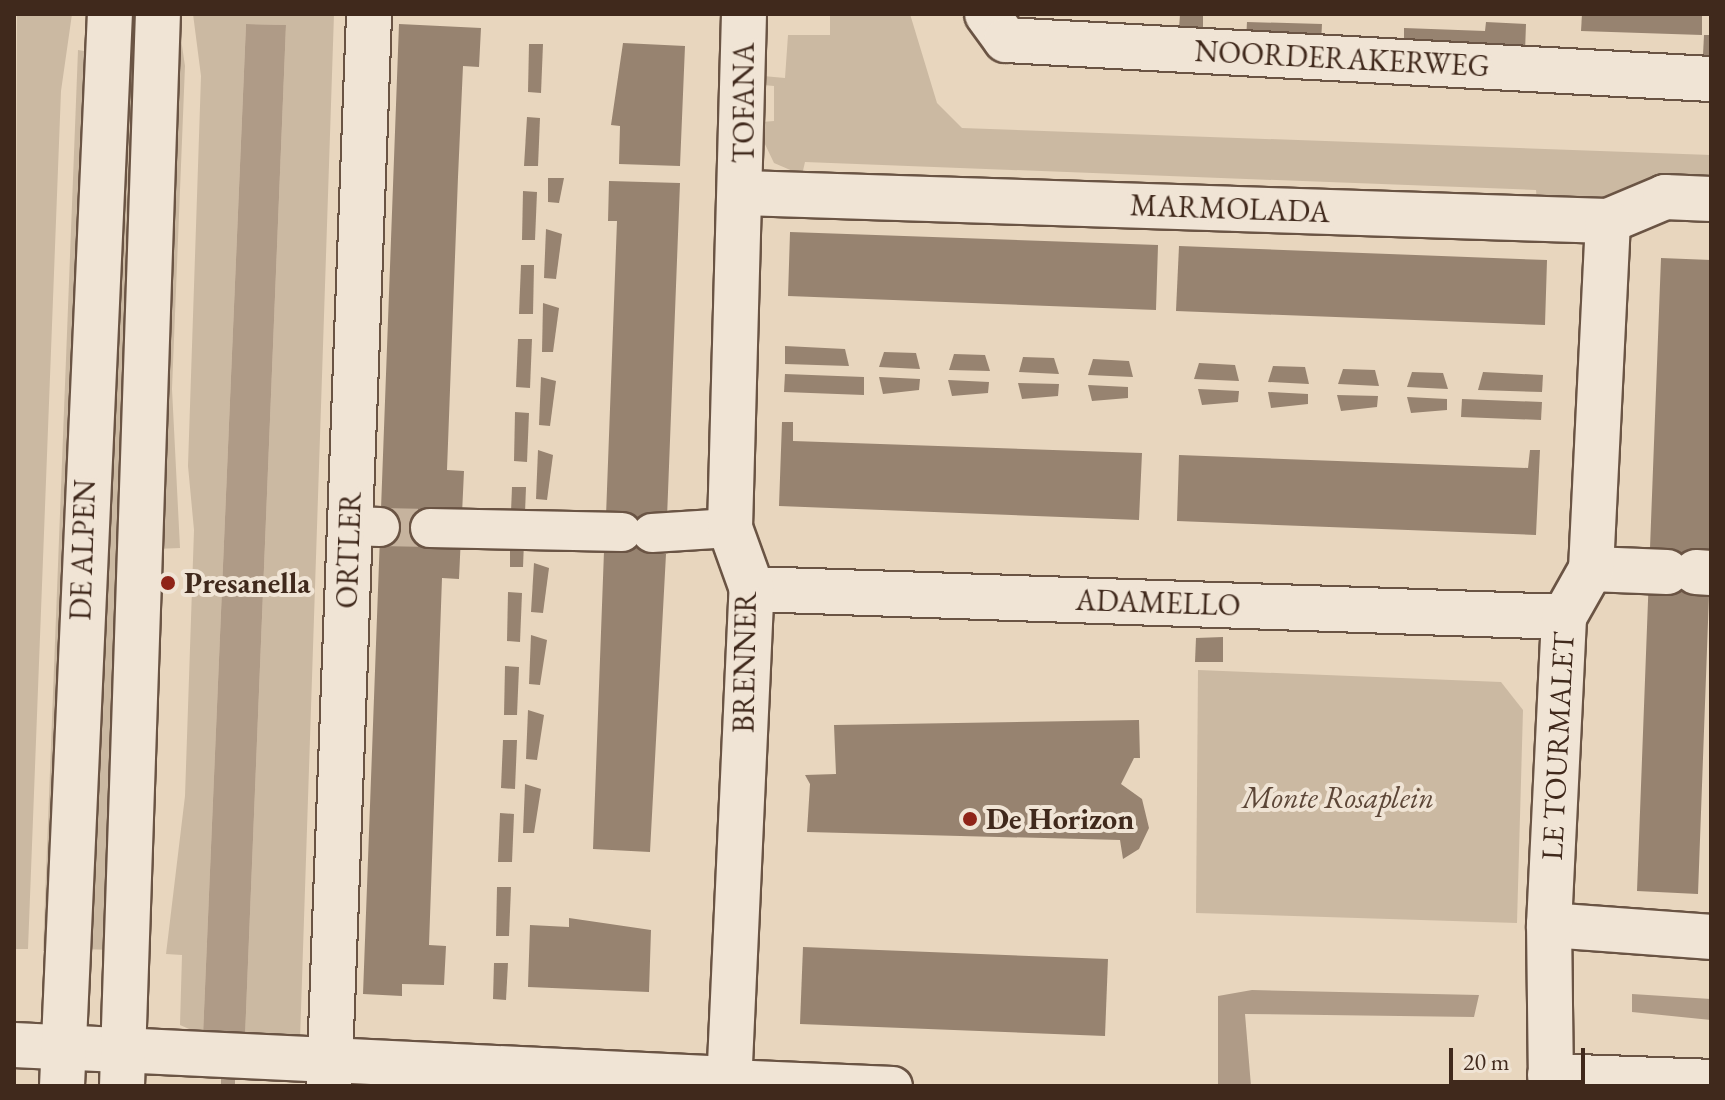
<!DOCTYPE html>
<style>
body{margin:0}
#map{position:relative;width:1725px;height:1100px;overflow:hidden;background:#e8d6be;font-family:"EB Garamond",serif}
div>[style]{position:absolute}
.green>*{inset:0;background:#cbb9a2}
.water>*{inset:0;background:#af9b87}
.stream>*{height:14px;margin:-7px;padding:0 7px;transform-origin:7px;border-radius:7px;background:#af9b87}
.building>*{inset:0;background:#978370}
.pedestrian-tunnel>*{height:38px;margin-top:-19px;transform-origin:0;background:repeating-linear-gradient(90deg,#c6b39e 0 38px,transparent 0 57px)}
.roads{filter:drop-shadow(2px 0 #6a5444) drop-shadow(-2px 0 #6a5444) drop-shadow(0 2px #6a5444) drop-shadow(0 -2px #6a5444)}
.pedestrian>*{height:38px;margin:-19px;padding:0 19px;transform-origin:19px;border-radius:19px;background:#f0e4d5}
.minor>*{height:44px;margin:-22px;padding:0 22px;transform-origin:22px;border-radius:22px;background:#f0e4d5}
.secondary>*{height:44px;margin:-22px;padding:0 22px;transform-origin:22px;border-radius:22px;background:#f0e4d5}
.dots>*{width:22px;height:22px;translate:-50% -50%;box-sizing:border-box;border:4px solid #f0e4d5;border-radius:50%}
span{translate:-50% -50%;white-space:nowrap;text-align:center;line-height:1.15;-webkit-text-stroke:8px #f0e4d5;paint-order:stroke}
.street-label{font-size:30px;color:#40291c}
.poi-label{font-size:30px;color:#40291c;font-weight:700}
.left{translate:0 -50%;text-align:left}
.park-label{font-size:30px;color:#5c4637;font-style:italic}
.frame{position:absolute;inset:0;border:16px solid #40291c;pointer-events:none}
.scale{position:absolute;left:1449px;top:1048px;width:136px;height:36px;box-sizing:border-box;border:4px solid #40291c;border-top:0;padding-left:10px;font-size:24px;line-height:28px;white-space:nowrap;color:#40291c;-webkit-text-stroke:6px #f0e4d5;paint-order:stroke}
</style>
<div id="map">
<div class="green">
<i style="clip-path:polygon(17px 14px,72px 14px,61px 91px,28px 949px,14px 949px)"></i>
<i style="clip-path:polygon(120px 14px,144px 14px,114px 950px,80px 949px)"></i>
<i style="clip-path:polygon(193px 14px,334px 14px,300px 1040px,245px 1037px,286px 25px,246px 24px,203px 1035px,180px 1025px,182px 955px,166px 954px,185px 796px,194px 530px,188px 466px,201px 76px)"></i>
<i style="clip-path:polygon(798px 14px,910px 14px,937px 103px,962px 128px,1711px 155px,1711px 190px,1537px 203px,1536px 190px,805px 162px,802px 175px,774px 163px,761px 136px,761px 122px,774px 121px,774px 86px,763px 85px,763px 76px,785px 78px,788px 35px,830px 35px,830px 16px)"></i>
<i style="clip-path:polygon(171px 32px,180px 32px,185px 66px,172px 389px,180px 548px,155px 549px)"></i>
<i style="clip-path:polygon(78px 50px,90px 52px,55px 951px,43px 951px)"></i>
<i style="clip-path:polygon(1198px 670px,1501px 682px,1523px 710px,1517px 923px,1196px 913px)"></i>
</div>
<div class="water">
<i style="clip-path:polygon(246px 24px,286px 25px,245px 1037px,203px 1035px)"></i>
<i style="clip-path:polygon(1252px 990px,1479px 995px,1474px 1017px,1245px 1014px,1251px 1086px,1218px 1086px,1218px 996px)"></i>
<i style="clip-path:polygon(1632px 994px,1711px 999px,1711px 1020px,1632px 1012px)"></i>
</div>
<div class="stream">
<i style="left:228px;top:1058px;width:28px;rotate:90deg"></i>
</div>
<div class="building">
<i style="clip-path:polygon(1180px 14px,1203px 14px,1203px 30px,1179px 29px)"></i>
<i style="clip-path:polygon(1582px 14px,1702px 14px,1702px 35px,1581px 31px)"></i>
<i style="clip-path:polygon(1247px 22px,1322px 24px,1321px 43px,1246px 40px)"></i>
<i style="clip-path:polygon(1486px 22px,1526px 24px,1525px 52px,1404px 47px,1404px 28px,1485px 31px)"></i>
<i style="clip-path:polygon(399px 24px,481px 28px,479px 67px,463px 66px,458px 177px,447px 470px,464px 471px,459px 579px,442px 578px,429px 945px,446px 946px,444px 985px,402px 984px,402px 996px,363px 994px)"></i>
<i style="clip-path:polygon(1704px 35px,1711px 35px,1711px 55px,1703px 55px)"></i>
<i style="clip-path:polygon(623px 43px,685px 46px,680px 166px,619px 164px,620px 126px,611px 125px)"></i>
<i style="clip-path:polygon(529px 44px,543px 44px,541px 93px,528px 92px)"></i>
<i style="clip-path:polygon(527px 117px,540px 118px,538px 166px,524px 166px)"></i>
<i style="clip-path:polygon(548px 178px,564px 178px,559px 203px,548px 202px)"></i>
<i style="clip-path:polygon(609px 181px,680px 183px,667px 518px,652px 517px,651px 553px,666px 554px,650px 852px,593px 849px,604px 551px,621px 552px,623px 516px,606px 516px,617px 221px,608px 221px)"></i>
<i style="clip-path:polygon(523px 191px,537px 192px,535px 240px,522px 240px)"></i>
<i style="clip-path:polygon(546px 229px,562px 234px,556px 279px,544px 278px)"></i>
<i style="clip-path:polygon(790px 232px,1158px 245px,1156px 310px,788px 296px)"></i>
<i style="clip-path:polygon(1179px 246px,1547px 260px,1545px 325px,1176px 311px)"></i>
<i style="clip-path:polygon(1661px 258px,1711px 260px,1711px 558px,1696px 558px,1695px 594px,1709px 595px,1698px 894px,1637px 891px)"></i>
<i style="clip-path:polygon(521px 265px,534px 265px,533px 314px,519px 314px)"></i>
<i style="clip-path:polygon(543px 303px,559px 308px,553px 352px,542px 352px)"></i>
<i style="clip-path:polygon(518px 339px,532px 339px,530px 388px,516px 387px)"></i>
<i style="clip-path:polygon(785px 346px,845px 349px,849px 366px,785px 364px)"></i>
<i style="clip-path:polygon(884px 352px,916px 353px,920px 369px,879px 367px)"></i>
<i style="clip-path:polygon(954px 354px,985px 355px,990px 371px,949px 370px)"></i>
<i style="clip-path:polygon(1023px 357px,1054px 358px,1059px 374px,1019px 372px)"></i>
<i style="clip-path:polygon(1093px 359px,1129px 361px,1133px 377px,1088px 375px)"></i>
<i style="clip-path:polygon(1199px 363px,1235px 365px,1239px 381px,1194px 379px)"></i>
<i style="clip-path:polygon(1273px 366px,1305px 367px,1309px 384px,1268px 382px)"></i>
<i style="clip-path:polygon(1343px 369px,1375px 370px,1379px 386px,1338px 384px)"></i>
<i style="clip-path:polygon(1412px 372px,1443px 373px,1448px 389px,1407px 387px)"></i>
<i style="clip-path:polygon(1483px 372px,1543px 375px,1542px 392px,1478px 390px)"></i>
<i style="clip-path:polygon(785px 374px,864px 377px,864px 395px,784px 392px)"></i>
<i style="clip-path:polygon(541px 377px,556px 381px,550px 426px,539px 425px)"></i>
<i style="clip-path:polygon(879px 377px,920px 379px,919px 390px,883px 394px)"></i>
<i style="clip-path:polygon(948px 380px,989px 382px,988px 393px,952px 396px)"></i>
<i style="clip-path:polygon(1018px 383px,1059px 384px,1058px 396px,1022px 399px)"></i>
<i style="clip-path:polygon(1088px 385px,1128px 387px,1128px 398px,1092px 401px)"></i>
<i style="clip-path:polygon(1198px 389px,1239px 391px,1238px 402px,1202px 405px)"></i>
<i style="clip-path:polygon(1268px 392px,1308px 394px,1308px 404px,1271px 408px)"></i>
<i style="clip-path:polygon(1337px 395px,1378px 396px,1377px 407px,1341px 411px)"></i>
<i style="clip-path:polygon(1407px 397px,1447px 399px,1447px 410px,1411px 413px)"></i>
<i style="clip-path:polygon(1462px 399px,1542px 402px,1541px 420px,1461px 417px)"></i>
<i style="clip-path:polygon(515px 412px,529px 413px,527px 462px,514px 461px)"></i>
<i style="clip-path:polygon(782px 422px,793px 422px,793px 441px,1142px 453px,1139px 520px,779px 506px)"></i>
<i style="clip-path:polygon(538px 450px,553px 455px,547px 500px,536px 499px)"></i>
<i style="clip-path:polygon(1530px 450px,1540px 450px,1536px 535px,1177px 521px,1179px 455px,1528px 468px)"></i>
<i style="clip-path:polygon(512px 487px,526px 487px,525px 513px,511px 512px)"></i>
<i style="clip-path:polygon(510px 541px,524px 542px,523px 567px,510px 567px)"></i>
<i style="clip-path:polygon(534px 563px,549px 568px,543px 613px,531px 612px)"></i>
<i style="clip-path:polygon(508px 592px,522px 593px,520px 642px,507px 641px)"></i>
<i style="clip-path:polygon(531px 635px,547px 640px,540px 685px,529px 684px)"></i>
<i style="clip-path:polygon(1223px 637px,1223px 662px,1195px 662px,1196px 638px)"></i>
<i style="clip-path:polygon(505px 666px,519px 667px,517px 715px,504px 715px)"></i>
<i style="clip-path:polygon(528px 710px,544px 715px,537px 760px,526px 759px)"></i>
<i style="clip-path:polygon(1139px 720px,1140px 758px,1134px 758px,1121px 784px,1142px 799px,1149px 828px,1139px 849px,1123px 859px,1120px 840px,807px 832px,810px 784px,805px 775px,836px 774px,834px 725px)"></i>
<i style="clip-path:polygon(503px 740px,517px 740px,515px 789px,501px 788px)"></i>
<i style="clip-path:polygon(525px 784px,541px 789px,534px 833px,523px 833px)"></i>
<i style="clip-path:polygon(500px 813px,514px 814px,512px 862px,498px 862px)"></i>
<i style="clip-path:polygon(497px 887px,511px 887px,509px 936px,496px 936px)"></i>
<i style="clip-path:polygon(569px 918px,651px 930px,649px 992px,528px 987px,530px 925px,569px 927px)"></i>
<i style="clip-path:polygon(803px 947px,1108px 959px,1105px 1036px,800px 1024px)"></i>
<i style="clip-path:polygon(494px 963px,508px 963px,506px 1000px,493px 999px)"></i>
</div>
<div class="pedestrian-tunnel">
<i style="left:380px;top:527px;width:50px;rotate:1.1deg"></i>
</div>
<div class="roads">
<div class="pedestrian">
<i style="left:350px;top:526px;width:30px;rotate:2deg"></i>
<i style="left:430px;top:528px;width:192px;rotate:1.2deg"></i>
<i style="left:652px;top:533px;width:78px;rotate:-3.7deg"></i>
<i style="left:729px;top:1079px;width:164px;rotate:2.4deg"></i>
</div>
<div class="minor">
<i style="left:987px;top:14px;width:32px;rotate:54deg"></i>
<i style="left:1006px;top:40px;width:706px;rotate:3.17deg"></i>
<i style="left:743px;top:193px;width:865px;rotate:1.85deg"></i>
<i style="left:1608px;top:221px;width:62px;rotate:-22.8deg"></i>
<i style="left:1665px;top:197px;width:46px;rotate:2.5deg"></i>
<i style="left:1591px;top:569px;width:76px;rotate:2.3deg"></i>
<i style="left:1696px;top:572px;width:15px;rotate:4deg"></i>
<i style="left:752px;top:589px;width:812px;rotate:1.97deg"></i>
<i style="left:1549px;top:925px;width:162px;rotate:4.2deg"></i>
<i style="left:14px;top:1045px;width:716px;rotate:2.72deg"></i>
<i style="left:1550px;top:1076px;width:161px;rotate:2.1deg"></i>
<i style="left:329px;top:1086px;width:1073px;rotate:-87.86deg"></i>
<i style="left:729px;top:1086px;width:498px;rotate:-87.4deg"></i>
<i style="left:752px;top:589px;width:65px;rotate:-109.8deg"></i>
<i style="left:730px;top:528px;width:514px;rotate:-88.44deg"></i>
<i style="left:1551px;top:1086px;width:161px;rotate:-90.7deg"></i>
<i style="left:1549px;top:925px;width:308px;rotate:-87.2deg"></i>
<i style="left:1564px;top:617px;width:55px;rotate:-60.6deg"></i>
<i style="left:1591px;top:569px;width:348px;rotate:-87.2deg"></i>
</div>
<div class="secondary">
<i style="left:62px;top:1086px;width:1073px;rotate:-87.44deg"></i>
<i style="left:122px;top:1086px;width:1073px;rotate:-88.08deg"></i>
</div>
</div>
<div class="dots">
<i style="left:168px;top:583px;background:#8f2418"></i>
<i style="left:970px;top:819px;background:#8f2418"></i>
</div>
<div class="street-label">
<span style="left:1342px;top:59px;rotate:3deg">NOORDERAKERWEG</span>
<span style="left:744px;top:103px;rotate:-90deg">TOFANA</span>
<span style="left:1230px;top:209px;rotate:2deg">MARMOLADA</span>
<span style="left:83px;top:550px;rotate:-88deg">DE ALPEN</span>
<span style="left:349px;top:550px;rotate:-88deg">ORTLER</span>
<span style="left:1158px;top:603px;rotate:2deg">ADAMELLO</span>
<span style="left:745px;top:662px;rotate:-89deg">BRENNER</span>
<span style="left:1558px;top:746px;rotate:-87deg">LE TOURMALET</span>
</div>
<div class="poi-label">
<span class="left" style="left:184px;top:583px">Presanella</span>
<span class="left" style="left:986px;top:819px">De Horizon</span>
</div>
<div class="park-label">
<span style="left:1338px;top:798px">Monte Rosaplein</span>
</div>
<div class="frame"></div>
<div class="scale">20 m</div>
</div>
